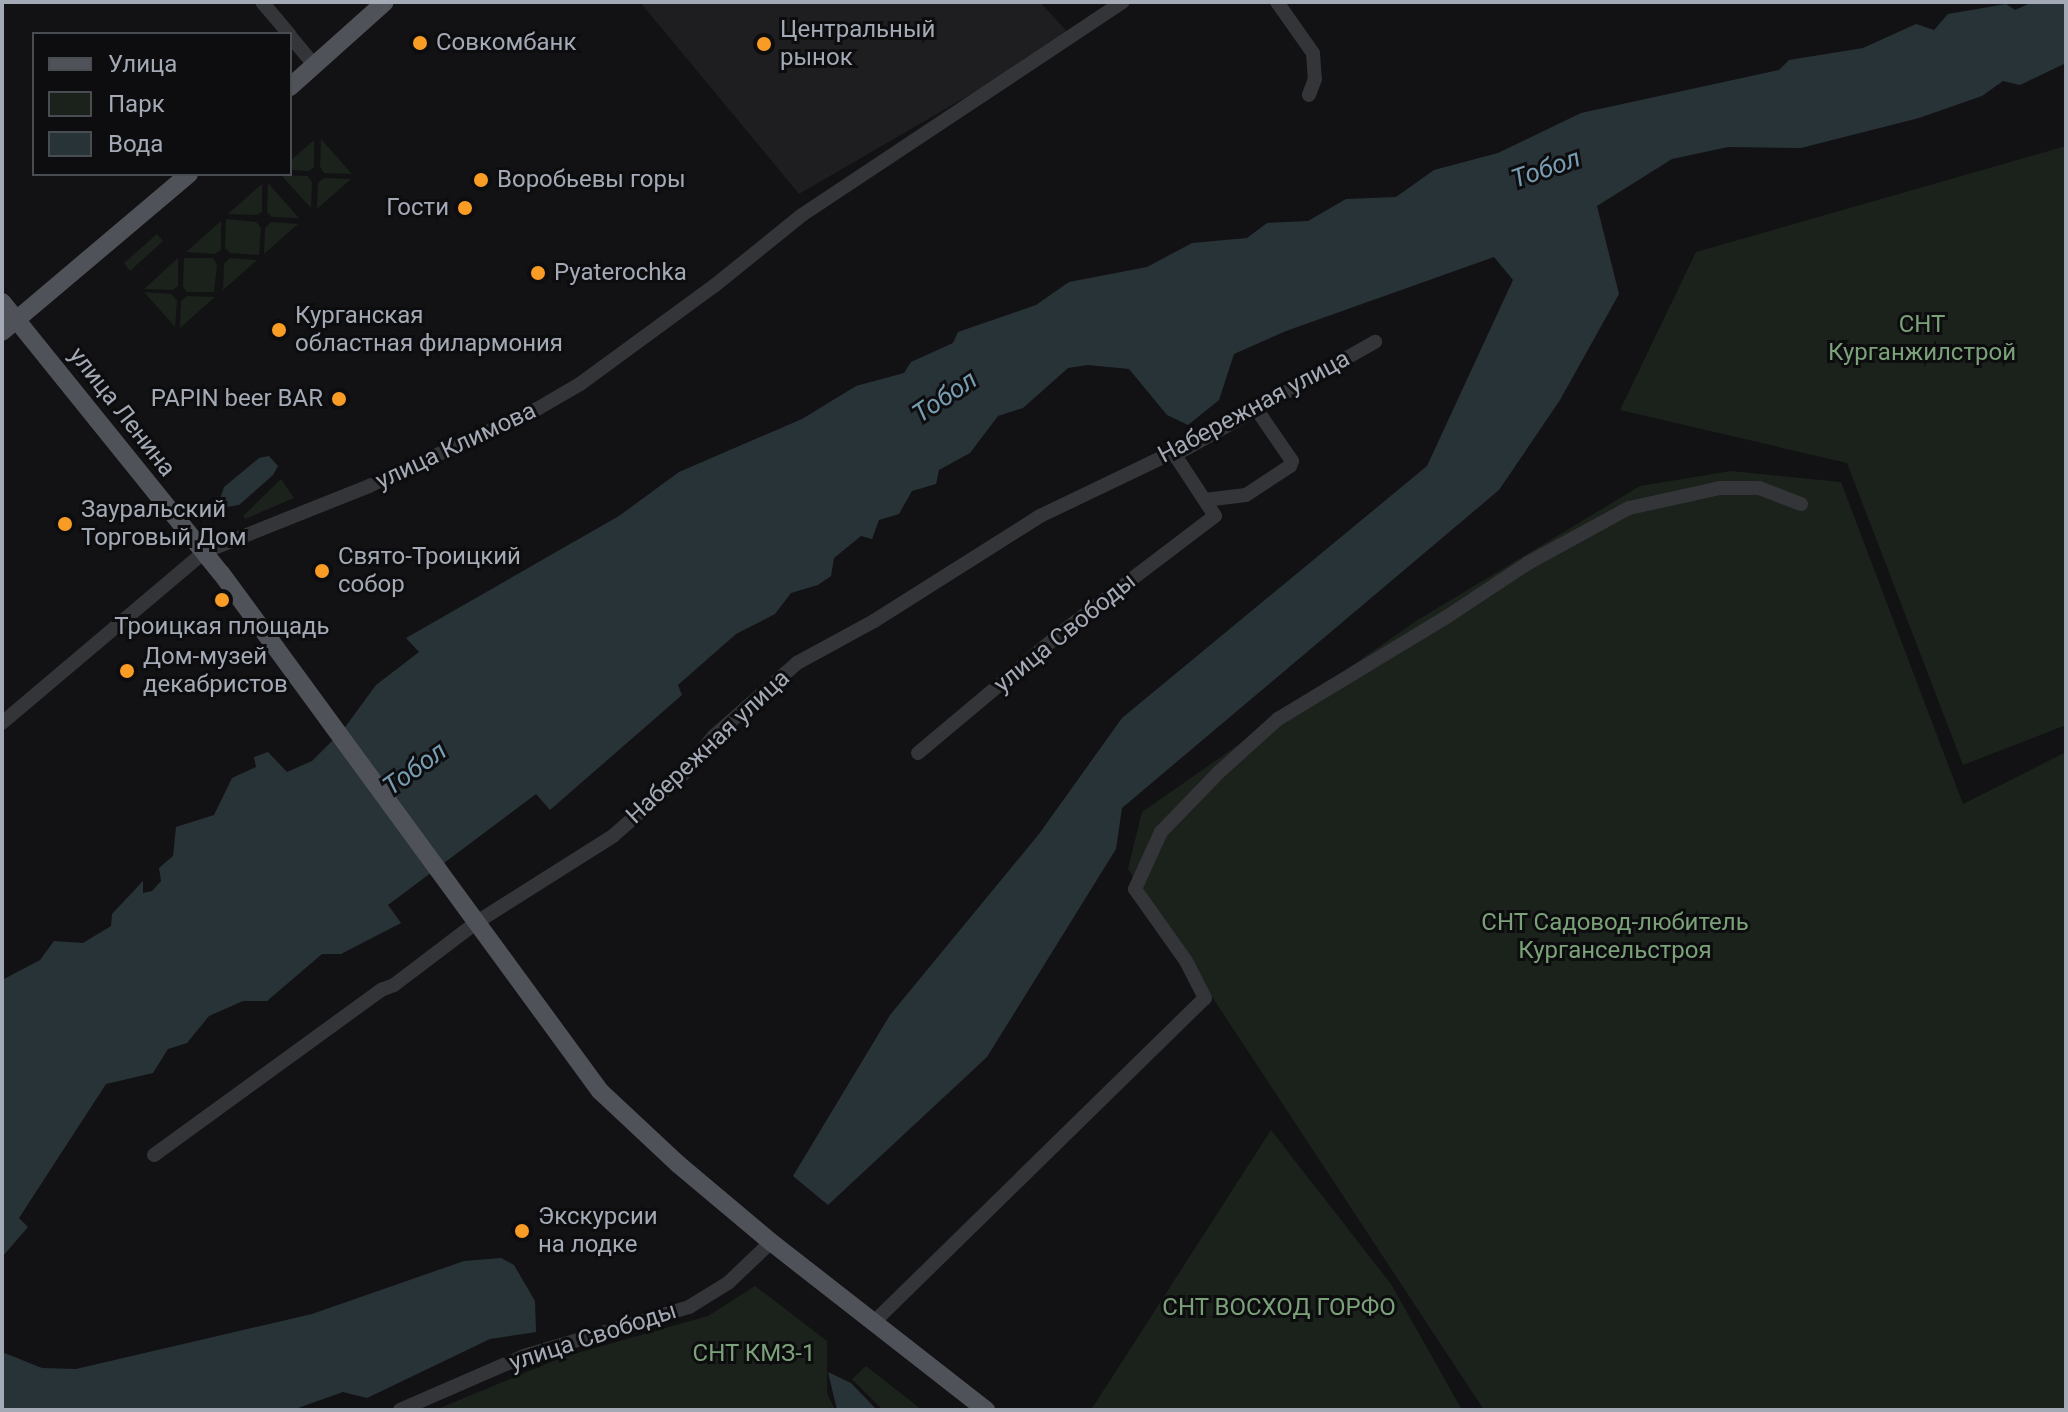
<!DOCTYPE html>
<meta charset="utf-8">
<style>
body{margin:0}
#map{position:relative;width:2068px;height:1412px;overflow:hidden;background:#121214;font-family:Roboto,sans-serif}
div>[style]{position:absolute}
.built>*{inset:0;background:#1e1e21}
.green>*{inset:0;background:#1a221b}
.water>*{inset:0;background:#283338}
.minor>*{height:14px;margin:-7px;padding:0 7px;transform-origin:7px;border-radius:7px;background:#333539}
.major>*{height:18px;margin:-9px;padding:0 9px;transform-origin:9px;border-radius:9px;background:#4f5258}
.dots>*{width:22px;height:22px;translate:-50% -50%;box-sizing:border-box;border:4px solid #0d0d0f;border-radius:50%}
span{translate:-50% -50%;white-space:nowrap;text-align:center;line-height:1.15;-webkit-text-stroke:6px #0d0d0f;paint-order:stroke}
.poi-label{font-size:24px;color:#a3aab5}
.left{translate:0 -50%;text-align:left}
.right{translate:-100% -50%;text-align:right}
.park-label{font-size:24px;color:#7ba179}
.street-label{font-size:24px;color:#a3aab5}
.water-label{font-size:26px;color:#789db2;font-style:italic}
.frame{position:absolute;inset:0;border:4px solid #a3aab5;pointer-events:none}
.legend{position:absolute;left:32px;top:32px;width:260px;height:144px;box-sizing:border-box;background:#0d0d0f;border:2px solid #494c51;margin:0;padding:10px 14px;list-style:none;font-size:24px;color:#a3aab5}
.legend li{display:flex;align-items:center;gap:16px;height:40px}
.legend b{width:40px;border:2px solid #494c51}
</style>
<div id="map">
<div class="built">
<i style="clip-path:polygon(640px 2px,1040px 2px,1071px 36px,799px 194px)"></i>
</div>
<div class="green">
<i style="clip-path:polygon(321px 139px,352px 174px,324px 173px,320px 167px)"></i>
<i style="clip-path:polygon(314px 140px,314px 167px,309px 171px,290px 170px,290px 161px)"></i>
<i style="clip-path:polygon(2066px 146px,2066px 725px,1963px 765px,1847px 463px,1620px 410px,1696px 252px)"></i>
<i style="clip-path:polygon(281px 175px,308px 176px,312px 183px,311px 208px)"></i>
<i style="clip-path:polygon(324px 178px,351px 179px,317px 209px,318px 183px)"></i>
<i style="clip-path:polygon(268px 183px,299px 218px,272px 217px,267px 212px)"></i>
<i style="clip-path:polygon(262px 184px,262px 212px,257px 215px,228px 214px)"></i>
<i style="clip-path:polygon(226px 219px,256px 222px,261px 228px,259px 255px,230px 253px,225px 248px)"></i>
<i style="clip-path:polygon(221px 221px,221px 250px,215px 254px,186px 252px)"></i>
<i style="clip-path:polygon(271px 222px,298px 224px,264px 254px,265px 228px)"></i>
<i style="clip-path:polygon(157px 234px,163px 241px,130px 271px,124px 263px)"></i>
<i style="clip-path:polygon(178px 258px,178px 286px,173px 290px,144px 289px)"></i>
<i style="clip-path:polygon(184px 258px,213px 258px,217px 265px,214px 292px,187px 292px,183px 287px)"></i>
<i style="clip-path:polygon(230px 258px,257px 260px,223px 290px,224px 264px)"></i>
<i style="clip-path:polygon(144px 292px,172px 294px,177px 301px,175px 327px)"></i>
<i style="clip-path:polygon(187px 296px,215px 297px,180px 328px,181px 301px)"></i>
<i style="clip-path:polygon(1731px 471px,1841px 482px,1963px 804px,2066px 752px,2066px 1410px,1484px 1410px,1128px 869px,1142px 812px,1416px 621px,1640px 486px)"></i>
<i style="clip-path:polygon(281px 479px,294px 498px,245px 519px,243px 516px)"></i>
<i style="clip-path:polygon(1271px 1130px,1391px 1284px,1462px 1410px,1091px 1410px)"></i>
<i style="clip-path:polygon(755px 1286px,827px 1341px,827px 1393px,835px 1410px,435px 1410px,563px 1357px,708px 1316px)"></i>
<i style="clip-path:polygon(866px 1366px,922px 1410px,883px 1410px,852px 1379px)"></i>
</div>
<div class="water">
<i style="clip-path:polygon(2032px 2px,2066px 2px,2066px 63px,2020px 85px,2003px 81px,1982px 96px,1919px 118px,1801px 148px,1728px 147px,1672px 159px,1597px 206px,1619px 294px,1560px 400px,1499px 490px,1122px 808px,1116px 849px,987px 1057px,828px 1205px,793px 1176px,890px 1015px,1039px 834px,1122px 718px,1427px 466px,1513px 280px,1494px 257px,1286px 331px,1234px 354px,1219px 400px,1188px 425px,1167px 415px,1129px 369px,1088px 365px,1068px 368px,1023px 408px,998px 416px,970px 453px,939px 470px,936px 484px,912px 491px,899px 514px,879px 520px,872px 539px,861px 536px,834px 558px,831px 576px,818px 585px,791px 593px,775px 614px,736px 634px,678px 685px,682px 695px,550px 810px,536px 794px,388px 905px,401px 923px,341px 954px,322px 954px,267px 1001px,243px 1001px,209px 1016px,187px 1043px,168px 1049px,153px 1073px,106px 1084px,19px 1218px,28px 1227px,2px 1257px,2px 980px,40px 960px,54px 941px,83px 943px,111px 926px,112px 914px,143px 881px,143px 893px,152px 891px,161px 881px,159px 868px,173px 856px,176px 827px,214px 815px,232px 778px,256px 767px,254px 757px,268px 752px,287px 772px,312px 761px,343px 730px,376px 685px,419px 652px,406px 638px,619px 516px,679px 472px,802px 419px,856px 386px,904px 373px,911px 362px,953px 343px,958px 332px,1036px 305px,1069px 282px,1147px 267px,1192px 243px,1247px 238px,1267px 223px,1308px 221px,1346px 199px,1396px 197px,1434px 170px,1498px 153px,1581px 113px,1779px 70px,1789px 60px,1863px 48px,1916px 24px,1934px 30px,1948px 14px,2006px 4px,2015px 10px)"></i>
<i style="clip-path:polygon(269px 456px,278px 466px,273px 475px,239px 505px,227px 507px,220px 499px,224px 487px,259px 458px)"></i>
<i style="clip-path:polygon(501px 1258px,514px 1265px,535px 1301px,536px 1332px,490px 1339px,367px 1398px,343px 1392px,298px 1408px,275px 1410px,2px 1410px,2px 1352px,42px 1368px,76px 1369px,312px 1314px,464px 1261px)"></i>
<i style="clip-path:polygon(828px 1372px,851px 1383px,877px 1410px,837px 1410px)"></i>
</div>
<div class="minor">
<i style="left:262px;top:2px;width:42px;rotate:49.8deg"></i>
<i style="left:1277px;top:2px;width:62px;rotate:54.8deg"></i>
<i style="left:1313px;top:53px;width:26px;rotate:86deg"></i>
<i style="left:1315px;top:79px;width:17px;rotate:111deg"></i>
<i style="left:290px;top:36px;width:39px;rotate:50deg"></i>
<i style="left:1205px;top:500px;width:41px;rotate:-7deg"></i>
<i style="left:1246px;top:495px;width:53px;rotate:-33.4deg"></i>
<i style="left:1290px;top:466px;width:5px;rotate:-68deg"></i>
<i style="left:1292px;top:461px;width:62px;rotate:-124.5deg"></i>
<i style="left:2px;top:723px;width:265px;rotate:-40.2deg"></i>
<i style="left:204px;top:552px;width:178px;rotate:-21.8deg"></i>
<i style="left:369px;top:486px;width:185px;rotate:-24.6deg"></i>
<i style="left:537px;top:409px;width:50px;rotate:-30.2deg"></i>
<i style="left:580px;top:384px;width:166px;rotate:-36.2deg"></i>
<i style="left:714px;top:286px;width:113px;rotate:-38.9deg"></i>
<i style="left:802px;top:215px;width:385px;rotate:-33.6deg"></i>
<i style="left:918px;top:753px;width:188px;rotate:-40deg"></i>
<i style="left:1062px;top:632px;width:192px;rotate:-37.2deg"></i>
<i style="left:1215px;top:516px;width:73px;rotate:-123.3deg"></i>
<i style="left:154px;top:1155px;width:281px;rotate:-36deg"></i>
<i style="left:381px;top:990px;width:14px;rotate:-21deg"></i>
<i style="left:394px;top:985px;width:104px;rotate:-37.2deg"></i>
<i style="left:477px;top:922px;width:161px;rotate:-32.3deg"></i>
<i style="left:613px;top:836px;width:94px;rotate:-41.5deg"></i>
<i style="left:683px;top:774px;width:49px;rotate:-50.8deg"></i>
<i style="left:714px;top:736px;width:111px;rotate:-41.3deg"></i>
<i style="left:797px;top:663px;width:88px;rotate:-28.6deg"></i>
<i style="left:874px;top:621px;width:196px;rotate:-32.3deg"></i>
<i style="left:1040px;top:516px;width:134px;rotate:-25.6deg"></i>
<i style="left:1161px;top:458px;width:14px;rotate:-12deg"></i>
<i style="left:1175px;top:455px;width:230px;rotate:-29.5deg"></i>
<i style="left:876px;top:1320px;width:460px;rotate:-44.4deg"></i>
<i style="left:1205px;top:998px;width:42px;rotate:-117.2deg"></i>
<i style="left:1186px;top:961px;width:88px;rotate:-125.3deg"></i>
<i style="left:1135px;top:889px;width:63px;rotate:-65.5deg"></i>
<i style="left:1161px;top:832px;width:82px;rotate:-46deg"></i>
<i style="left:1218px;top:773px;width:81px;rotate:-42deg"></i>
<i style="left:1278px;top:719px;width:195px;rotate:-31.2deg"></i>
<i style="left:1445px;top:618px;width:100px;rotate:-33.5deg"></i>
<i style="left:1528px;top:563px;width:115px;rotate:-28.6deg"></i>
<i style="left:1629px;top:508px;width:93px;rotate:-12.4deg"></i>
<i style="left:1720px;top:488px;width:39px"></i>
<i style="left:1759px;top:488px;width:45px;rotate:20.9deg"></i>
<i style="left:400px;top:1410px;width:135px;rotate:-23.5deg"></i>
<i style="left:524px;top:1356px;width:172px;rotate:-16.5deg"></i>
<i style="left:689px;top:1307px;width:46px;rotate:-31.6deg"></i>
<i style="left:728px;top:1283px;width:59px;rotate:-43.6deg"></i>
</div>
<div class="major">
<i style="left:290px;top:87px;width:127px;rotate:-41.8deg"></i>
<i style="left:2px;top:302px;width:348px;rotate:51.1deg"></i>
<i style="left:221px;top:573px;width:642px;rotate:53.81deg"></i>
<i style="left:600px;top:1091px;width:107px;rotate:43.1deg"></i>
<i style="left:678px;top:1164px;width:121px;rotate:40deg"></i>
<i style="left:771px;top:1242px;width:273px;rotate:38deg"></i>
<i style="left:2px;top:332px;width:245px;rotate:-40.2deg"></i>
</div>
<div class="dots">
<i style="left:420px;top:43px;background:#f89c26"></i>
<i style="left:764px;top:44px;background:#f89c26"></i>
<i style="left:481px;top:180px;background:#f89c26"></i>
<i style="left:465px;top:208px;background:#f89c26"></i>
<i style="left:538px;top:273px;background:#f89c26"></i>
<i style="left:279px;top:330px;background:#f89c26"></i>
<i style="left:339px;top:399px;background:#f89c26"></i>
<i style="left:65px;top:524px;background:#f89c26"></i>
<i style="left:322px;top:571px;background:#f89c26"></i>
<i style="left:222px;top:600px;background:#f89c26"></i>
<i style="left:127px;top:671px;background:#f89c26"></i>
<i style="left:522px;top:1231px;background:#f89c26"></i>
</div>
<div class="poi-label">
<span class="left" style="left:780px;top:44px">Центральный<br>рынок</span>
<span class="left" style="left:436px;top:43px">Совкомбанк</span>
<span class="left" style="left:497px;top:180px">Воробьевы горы</span>
<span class="right" style="left:449px;top:208px">Гости</span>
<span class="left" style="left:554px;top:273px">Pyaterochka</span>
<span class="left" style="left:295px;top:330px">Курганская<br>областная филармония</span>
<span class="right" style="left:323px;top:399px">PAPIN beer BAR</span>
<span class="left" style="left:81px;top:524px">Зауральский<br>Торговый Дом</span>
<span class="left" style="left:338px;top:571px">Свято-Троицкий<br>собор</span>
<span style="left:222px;top:627px">Троицкая площадь</span>
<span class="left" style="left:143px;top:671px">Дом-музей<br>декабристов</span>
<span class="left" style="left:538px;top:1231px">Экскурсии<br>на лодке</span>
</div>
<div class="park-label">
<span style="left:1922px;top:339px">СНТ<br>Курганжилстрой</span>
<span style="left:1615px;top:937px">СНТ Садовод-любитель<br>Кургансельстроя</span>
<span style="left:1279px;top:1308px">СНТ ВОСХОД ГОРФО</span>
<span style="left:754px;top:1354px">СНТ КМЗ-1</span>
</div>
<div class="street-label">
<span style="left:1254px;top:407px;rotate:-28deg">Набережная улица</span>
<span style="left:122px;top:412px;rotate:52deg">улица Ленина</span>
<span style="left:456px;top:446px;rotate:-25deg">улица Климова</span>
<span style="left:1065px;top:633px;rotate:-39deg">улица Свободы</span>
<span style="left:708px;top:747px;rotate:-43deg">Набережная улица</span>
<span style="left:593px;top:1337px;rotate:-18deg">улица Свободы</span>
</div>
<div class="water-label">
<span style="left:1546px;top:169px;rotate:-19deg">Тобол</span>
<span style="left:945px;top:397px;rotate:-34deg">Тобол</span>
<span style="left:415px;top:769px;rotate:-36deg">Тобол</span>
</div>
<div class="frame"></div>
<ul class="legend">
<li><b style="height:10px;background:#4f5258"></b>Улица</li>
<li><b style="height:22px;background:#1a221b"></b>Парк</li>
<li><b style="height:22px;background:#283338"></b>Вода</li>
</ul>
</div>
